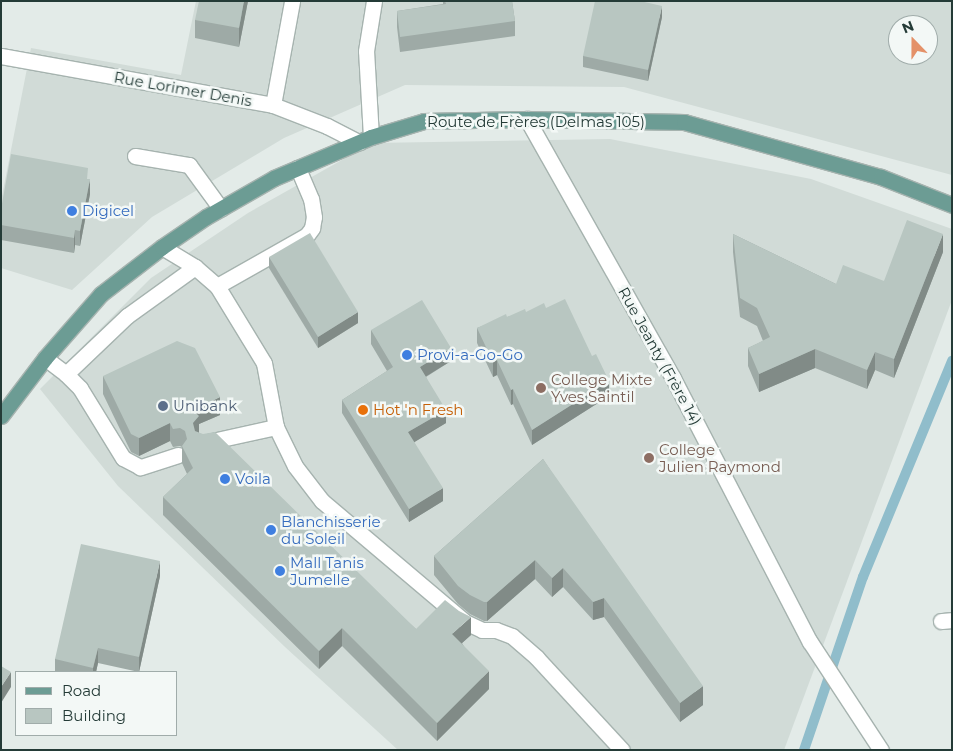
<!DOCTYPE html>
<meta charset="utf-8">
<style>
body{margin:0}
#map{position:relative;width:953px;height:751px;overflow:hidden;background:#e3ebe8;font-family:Montserrat,sans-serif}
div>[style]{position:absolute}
.built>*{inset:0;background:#d1dbd7}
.stream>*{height:10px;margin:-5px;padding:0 5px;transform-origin:5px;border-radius:5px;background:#90bdcb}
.roads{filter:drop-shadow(1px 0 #a6b3af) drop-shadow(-1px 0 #a6b3af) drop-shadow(0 1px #a6b3af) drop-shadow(0 -1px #a6b3af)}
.minor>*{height:15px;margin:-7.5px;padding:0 7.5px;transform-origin:7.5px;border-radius:7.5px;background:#fff}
.major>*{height:15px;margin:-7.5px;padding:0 7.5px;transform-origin:7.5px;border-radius:7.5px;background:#6c9c94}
.wall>*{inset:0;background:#9eaaa6}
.shaded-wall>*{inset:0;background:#818b87}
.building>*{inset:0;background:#b8c6c1}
.dots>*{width:14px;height:14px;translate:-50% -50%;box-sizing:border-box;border:2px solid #f3f8f6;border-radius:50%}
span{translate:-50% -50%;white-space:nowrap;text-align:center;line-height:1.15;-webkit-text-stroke:5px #f3f8f6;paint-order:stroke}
.street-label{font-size:15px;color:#243b37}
.shop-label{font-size:15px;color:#366cbe}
.left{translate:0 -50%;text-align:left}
.education-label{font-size:15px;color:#785e54}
.service-label{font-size:15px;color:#4e5e75}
.food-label{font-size:15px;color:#c56008}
.frame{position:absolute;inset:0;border:2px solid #243b37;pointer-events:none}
.legend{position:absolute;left:15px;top:671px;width:162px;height:65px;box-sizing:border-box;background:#f3f8f6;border:1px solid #a0acaa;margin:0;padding:6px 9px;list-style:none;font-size:15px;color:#243b37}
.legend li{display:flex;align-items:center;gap:10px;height:25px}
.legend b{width:25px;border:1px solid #a0acaa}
.north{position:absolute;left:888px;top:15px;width:50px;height:50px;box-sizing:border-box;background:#f3f8f6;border:1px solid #a0acaa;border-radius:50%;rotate:338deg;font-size:14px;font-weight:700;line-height:20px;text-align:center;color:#243b37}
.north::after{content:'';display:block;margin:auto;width:18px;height:22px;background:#e49168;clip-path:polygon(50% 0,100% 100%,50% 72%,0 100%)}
</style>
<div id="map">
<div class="built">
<i style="clip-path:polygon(evenodd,196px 1px,952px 1px,952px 175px,624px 87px,405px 85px,284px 138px,152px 217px,72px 290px,1px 268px,1px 201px,31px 48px,181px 75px,196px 1px,898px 25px,928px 25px,928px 55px,898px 55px,898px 25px)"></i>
<i style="clip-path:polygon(610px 139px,811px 179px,952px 229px,952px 300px,784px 750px,398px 750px,285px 647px,118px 486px,40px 389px,151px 278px,248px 213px,372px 143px)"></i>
</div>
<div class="stream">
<i style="left:804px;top:750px;width:183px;rotate:-71.2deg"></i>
<i style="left:863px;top:577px;width:234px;rotate:-67.6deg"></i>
</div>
<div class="roads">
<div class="minor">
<i style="left:1px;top:56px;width:276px;rotate:10.2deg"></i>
<i style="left:273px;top:105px;width:58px;rotate:21.3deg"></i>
<i style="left:327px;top:126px;width:36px;rotate:27deg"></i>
<i style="left:273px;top:105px;width:106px;rotate:-79.6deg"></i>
<i style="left:527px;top:119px;width:297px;rotate:60.6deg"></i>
<i style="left:673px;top:378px;width:297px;rotate:62.6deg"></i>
<i style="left:810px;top:642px;width:129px;rotate:56.7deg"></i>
<i style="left:371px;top:137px;width:86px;rotate:-93.3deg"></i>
<i style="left:366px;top:51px;width:51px;rotate:-80.9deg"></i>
<i style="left:135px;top:156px;width:55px;rotate:9.5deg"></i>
<i style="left:189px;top:165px;width:54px;rotate:54deg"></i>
<i style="left:162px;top:247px;width:39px;rotate:31deg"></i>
<i style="left:195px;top:267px;width:29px;rotate:41deg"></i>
<i style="left:217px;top:286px;width:90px;rotate:58.6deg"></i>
<i style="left:264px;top:363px;width:65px;rotate:79.4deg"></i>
<i style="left:276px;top:427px;width:43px;rotate:64deg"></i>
<i style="left:295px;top:466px;width:44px;rotate:52.4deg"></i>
<i style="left:322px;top:501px;width:187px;rotate:40.2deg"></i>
<i style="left:465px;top:622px;width:19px;rotate:25deg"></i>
<i style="left:482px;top:630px;width:14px"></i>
<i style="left:496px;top:630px;width:17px;rotate:21deg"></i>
<i style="left:512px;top:636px;width:33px;rotate:41deg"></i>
<i style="left:537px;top:658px;width:125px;rotate:47.3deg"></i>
<i style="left:217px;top:286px;width:103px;rotate:-29.5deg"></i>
<i style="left:307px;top:235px;width:9px;rotate:-54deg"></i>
<i style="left:312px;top:228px;width:11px;rotate:-80deg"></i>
<i style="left:314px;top:217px;width:18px;rotate:-99deg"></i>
<i style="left:311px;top:199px;width:34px;rotate:-113deg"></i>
<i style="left:45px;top:358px;width:26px;rotate:37deg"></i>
<i style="left:203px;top:443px;width:75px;rotate:-12.4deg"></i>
<i style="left:178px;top:455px;width:40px;rotate:162deg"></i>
<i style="left:140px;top:467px;width:19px;rotate:-152deg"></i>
<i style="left:123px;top:458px;width:82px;rotate:-121.6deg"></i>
<i style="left:80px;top:388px;width:20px;rotate:-135deg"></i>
<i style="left:66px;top:374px;width:84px;rotate:-43.6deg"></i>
<i style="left:127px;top:316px;width:84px;rotate:-35.8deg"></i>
<i style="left:941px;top:621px;width:11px;rotate:-5deg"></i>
</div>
<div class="major">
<i style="left:1px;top:416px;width:73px;rotate:-52.8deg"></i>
<i style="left:45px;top:358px;width:85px;rotate:-48.8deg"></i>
<i style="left:101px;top:294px;width:77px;rotate:-37.6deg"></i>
<i style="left:162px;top:247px;width:53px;rotate:-34.3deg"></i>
<i style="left:206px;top:217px;width:78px;rotate:-29.8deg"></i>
<i style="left:274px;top:178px;width:105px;rotate:-22.9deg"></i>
<i style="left:371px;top:137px;width:55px;rotate:-16.8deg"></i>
<i style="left:424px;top:121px;width:103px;rotate:-1.1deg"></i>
<i style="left:527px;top:119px;width:157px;rotate:1.1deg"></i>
<i style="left:684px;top:122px;width:205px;rotate:15.6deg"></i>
<i style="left:881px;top:177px;width:76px;rotate:21.5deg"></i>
</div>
</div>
<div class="wall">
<i style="clip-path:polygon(248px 1px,239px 47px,195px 38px,195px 20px)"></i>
<i style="clip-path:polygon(443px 1px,512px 1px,515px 21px,515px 36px,400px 52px,397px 27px,397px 11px,443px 4px)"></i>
<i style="clip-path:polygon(662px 17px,648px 81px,583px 67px,583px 56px)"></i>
<i style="clip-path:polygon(88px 179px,90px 194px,80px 246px,75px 245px,74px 253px,1px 240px,1px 209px)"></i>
<i style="clip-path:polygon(733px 234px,836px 284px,884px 281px,943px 252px,894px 378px,875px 370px,867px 389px,815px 368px,759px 392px,748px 366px,748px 348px,763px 341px,757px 326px,740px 317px,733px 252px)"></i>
<i style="clip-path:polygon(269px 257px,358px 323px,318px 348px,269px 268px)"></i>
<i style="clip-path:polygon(546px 308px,609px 396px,532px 445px,513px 404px,511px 405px,497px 375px,493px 377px,477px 343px,477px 328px,507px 317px)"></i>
<i style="clip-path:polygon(371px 330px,451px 361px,426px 377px,446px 423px,414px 442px,443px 501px,409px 522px,342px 413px,342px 400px,387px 371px,371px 344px)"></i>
<i style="clip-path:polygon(103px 376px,220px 415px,199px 424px,199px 433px,416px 629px,471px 635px,462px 643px,489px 689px,437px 741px,342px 646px,319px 669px,163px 515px,163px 497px,187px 474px,182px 463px,182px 447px,180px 446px,173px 447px,170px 441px,139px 456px,131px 452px,103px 394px)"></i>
<i style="clip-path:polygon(543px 459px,703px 705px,680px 722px,604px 617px,593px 620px,563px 587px,552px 597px,535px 579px,487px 621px,484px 621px,470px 614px,458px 604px,434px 575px,434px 556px)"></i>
<i style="clip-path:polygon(160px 576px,139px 672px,98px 663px,96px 672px,55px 672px,55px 659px)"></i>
</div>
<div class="shaded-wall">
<i style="clip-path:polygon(244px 1px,248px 1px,239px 47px,239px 28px)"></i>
<i style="clip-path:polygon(662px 6px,662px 17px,648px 81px,648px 70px)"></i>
<i style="clip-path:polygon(90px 179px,90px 194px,80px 246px,80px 231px)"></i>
<i style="clip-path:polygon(75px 230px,75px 245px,74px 253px,74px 238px)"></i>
<i style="clip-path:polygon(943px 234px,943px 252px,894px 378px,894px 359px)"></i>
<i style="clip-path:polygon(358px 312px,358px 323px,318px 348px,318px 337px)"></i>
<i style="clip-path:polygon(451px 348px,451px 361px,420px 380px,420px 367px)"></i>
<i style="clip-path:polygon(815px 349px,815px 368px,759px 392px,759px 374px)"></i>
<i style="clip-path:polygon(875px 352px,875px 370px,867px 389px,867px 370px)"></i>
<i style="clip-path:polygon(497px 360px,497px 375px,493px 377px,493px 362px)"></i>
<i style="clip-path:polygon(609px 381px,609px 396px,532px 445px,532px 430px)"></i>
<i style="clip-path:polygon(513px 389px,513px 404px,511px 405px,511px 390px)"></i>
<i style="clip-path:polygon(220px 397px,220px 415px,199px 424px,199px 434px,193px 441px,193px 410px)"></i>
<i style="clip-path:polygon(446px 410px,446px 423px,408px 446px,408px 432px)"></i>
<i style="clip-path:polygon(170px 423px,170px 441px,139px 456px,139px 438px)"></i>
<i style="clip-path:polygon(443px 488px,443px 501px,409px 522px,409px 509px)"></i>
<i style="clip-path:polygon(535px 560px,535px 579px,487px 621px,487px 602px)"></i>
<i style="clip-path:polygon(160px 561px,160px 576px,139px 672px,139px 657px)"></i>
<i style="clip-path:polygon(563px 568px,563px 587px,552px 597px,552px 578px)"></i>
<i style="clip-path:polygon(604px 598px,604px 617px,593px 620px,593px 602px)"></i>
<i style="clip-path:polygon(471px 617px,471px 635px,452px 652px,452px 634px)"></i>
<i style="clip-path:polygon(342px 628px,342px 646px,319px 669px,319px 651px)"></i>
<i style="clip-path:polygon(98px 648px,98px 663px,96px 672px,93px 672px,93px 668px)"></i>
<i style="clip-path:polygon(489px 671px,489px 689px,437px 741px,437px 723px)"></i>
<i style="clip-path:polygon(11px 672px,11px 687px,1px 703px,1px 687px)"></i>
<i style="clip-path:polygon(703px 686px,703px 705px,680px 722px,680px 703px)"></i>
</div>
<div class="building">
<i style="clip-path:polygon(199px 1px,244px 1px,239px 28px,195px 20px)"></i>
<i style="clip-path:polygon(445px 1px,512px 1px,515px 21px,400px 37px,397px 11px,446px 4px)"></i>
<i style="clip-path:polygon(595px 1px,640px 1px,662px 6px,648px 70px,583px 56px)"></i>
<i style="clip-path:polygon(11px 154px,88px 168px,87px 179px,90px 179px,80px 231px,75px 230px,74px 238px,1px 225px,1px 209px)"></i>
<i style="clip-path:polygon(907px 220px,943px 234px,894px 359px,875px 352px,867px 370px,815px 349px,759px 374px,748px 348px,770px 337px,757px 308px,740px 298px,733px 234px,836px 284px,843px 265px,884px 281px)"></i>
<i style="clip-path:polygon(310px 233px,358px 312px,318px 337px,269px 257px)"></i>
<i style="clip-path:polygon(565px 299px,592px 356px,596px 354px,609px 381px,532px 430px,513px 389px,511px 390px,497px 360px,493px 362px,477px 328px,506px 314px,507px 317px,525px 309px,526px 312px,544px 303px,546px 308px)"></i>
<i style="clip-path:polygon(422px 300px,451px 348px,420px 367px,446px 410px,408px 432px,443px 488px,409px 509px,342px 400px,393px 367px,371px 330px)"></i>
<i style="clip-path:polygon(177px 341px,195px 348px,220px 397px,193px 410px,199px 416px,193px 423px,195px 431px,203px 434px,215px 432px,416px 629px,445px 600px,459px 611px,471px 617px,452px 634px,489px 671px,437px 723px,342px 628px,319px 651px,163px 497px,193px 468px,182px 446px,187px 439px,185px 431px,180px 428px,173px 429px,170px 423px,139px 438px,131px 434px,103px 376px)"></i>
<i style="clip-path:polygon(543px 459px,703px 686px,680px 703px,604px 598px,593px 602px,563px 568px,552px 578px,535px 560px,487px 602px,484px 602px,470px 595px,458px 586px,434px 556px)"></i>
<i style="clip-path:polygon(81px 544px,160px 561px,139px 657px,98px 648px,93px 668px,55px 659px)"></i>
<i style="clip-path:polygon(1px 666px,11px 672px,1px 687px)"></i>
</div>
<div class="dots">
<i style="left:72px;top:211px;background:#3f7fe0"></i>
<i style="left:407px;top:355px;background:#3f7fe0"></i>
<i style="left:541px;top:388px;background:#8d6e63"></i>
<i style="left:163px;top:406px;background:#5c6f8a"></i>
<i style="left:363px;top:410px;background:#e8710a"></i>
<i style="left:649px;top:458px;background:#8d6e63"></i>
<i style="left:225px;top:479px;background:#3f7fe0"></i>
<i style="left:271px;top:530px;background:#3f7fe0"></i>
<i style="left:280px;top:571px;background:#3f7fe0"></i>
</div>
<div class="street-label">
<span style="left:183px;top:89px;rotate:10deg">Rue Lorimer Denis</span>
<span style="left:536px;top:122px">Route de Frères (Delmas 105)</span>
<span style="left:660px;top:356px;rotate:61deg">Rue Jeanty (Frère 14)</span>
</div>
<div class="shop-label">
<span class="left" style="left:82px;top:211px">Digicel</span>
<span class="left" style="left:417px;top:355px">Provi-a-Go-Go</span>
<span class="left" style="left:235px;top:479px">Voila</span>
<span class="left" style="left:281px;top:530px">Blanchisserie<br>du Soleil</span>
<span class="left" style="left:290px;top:571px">Mall Tanis<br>Jumelle</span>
</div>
<div class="education-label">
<span class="left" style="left:551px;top:388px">College Mixte<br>Yves Saintil</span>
<span class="left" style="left:659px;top:458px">College<br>Julien Raymond</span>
</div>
<div class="service-label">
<span class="left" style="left:173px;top:406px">Unibank</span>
</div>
<div class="food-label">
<span class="left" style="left:373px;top:410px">Hot 'n Fresh</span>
</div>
<div class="frame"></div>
<ul class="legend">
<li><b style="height:6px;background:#6c9c94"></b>Road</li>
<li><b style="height:14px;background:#b8c6c1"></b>Building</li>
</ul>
<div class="north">N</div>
</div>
